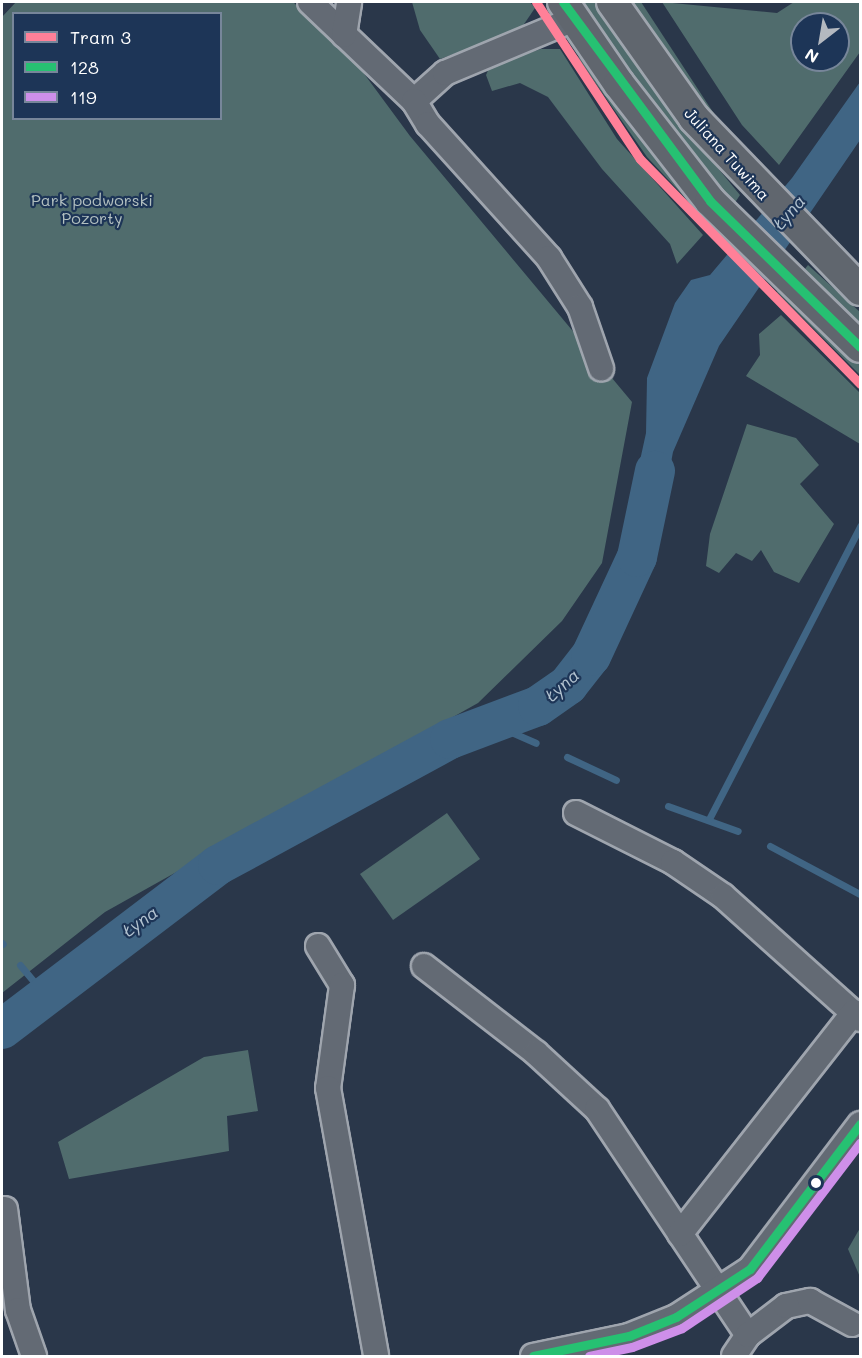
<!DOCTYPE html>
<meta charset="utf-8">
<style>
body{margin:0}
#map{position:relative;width:862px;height:1358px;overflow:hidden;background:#2a374a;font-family:Mali,sans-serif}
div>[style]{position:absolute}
.green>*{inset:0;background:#506c6d}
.water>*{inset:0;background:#406584}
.stream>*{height:7px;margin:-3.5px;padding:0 3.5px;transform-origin:3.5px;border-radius:3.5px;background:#406584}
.river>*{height:40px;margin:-20px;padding:0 20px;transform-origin:20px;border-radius:20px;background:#406584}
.roads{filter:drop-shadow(2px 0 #9fa5ae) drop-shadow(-2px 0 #9fa5ae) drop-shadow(0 2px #9fa5ae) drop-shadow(0 -2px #9fa5ae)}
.minor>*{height:24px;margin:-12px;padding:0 12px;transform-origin:12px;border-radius:12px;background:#636a74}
.major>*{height:30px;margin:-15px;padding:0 15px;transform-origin:15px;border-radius:15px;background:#60666e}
.bus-1>*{height:9px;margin:-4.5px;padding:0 4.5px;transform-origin:4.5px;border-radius:4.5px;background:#26c172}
.bus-2>*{height:9px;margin:-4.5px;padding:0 4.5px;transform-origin:4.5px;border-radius:4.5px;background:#ce8fe9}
.tram-1>*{height:9px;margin:-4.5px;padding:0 4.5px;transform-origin:4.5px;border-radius:4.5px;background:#ff8098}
.dots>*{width:16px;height:16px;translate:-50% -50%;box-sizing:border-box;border:3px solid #1d3557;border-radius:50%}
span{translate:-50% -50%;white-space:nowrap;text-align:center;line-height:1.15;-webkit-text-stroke:4.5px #1d3557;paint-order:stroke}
.street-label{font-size:16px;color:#fff}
.park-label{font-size:16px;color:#b3c0c0}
.water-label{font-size:18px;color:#b3c3d0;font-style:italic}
.frame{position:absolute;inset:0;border:3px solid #fff;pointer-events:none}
.legend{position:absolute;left:12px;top:12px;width:210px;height:108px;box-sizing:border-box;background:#1d3557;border:2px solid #77869a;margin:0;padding:8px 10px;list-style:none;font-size:18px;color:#fff}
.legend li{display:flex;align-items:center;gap:12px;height:30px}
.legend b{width:30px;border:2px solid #77869a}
.north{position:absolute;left:790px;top:12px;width:60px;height:60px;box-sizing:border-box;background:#1d3557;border:2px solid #77869a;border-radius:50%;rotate:211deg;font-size:16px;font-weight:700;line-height:24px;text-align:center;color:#fff}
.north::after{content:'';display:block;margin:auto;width:21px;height:27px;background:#b4b9c0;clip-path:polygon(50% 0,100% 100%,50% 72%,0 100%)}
</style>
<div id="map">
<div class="green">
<i style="clip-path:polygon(evenodd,16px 2px,293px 2px,351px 56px,410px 136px,632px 402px,602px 563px,562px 621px,478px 703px,105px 912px,2px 993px,2px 17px,16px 2px,14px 14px,220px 14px,220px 118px,14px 118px,14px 14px)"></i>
<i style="clip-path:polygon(412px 2px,530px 2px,535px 8px,520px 30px,440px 59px,420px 30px)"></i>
<i style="clip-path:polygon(581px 2px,597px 2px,665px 104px,740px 195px,734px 204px,661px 121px)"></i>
<i style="clip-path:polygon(628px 2px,641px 2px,726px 132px,686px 83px)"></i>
<i style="clip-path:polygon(evenodd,662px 2px,777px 13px,794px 2px,860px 2px,860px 52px,779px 165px,742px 125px,662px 2px,802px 24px,838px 24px,838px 60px,802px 60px,802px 24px)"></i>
<i style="clip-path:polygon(541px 49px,560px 49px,617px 139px,703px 235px,677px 264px,670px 244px,602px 169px,548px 97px,520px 83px,492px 91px,486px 75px,490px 66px)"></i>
<i style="clip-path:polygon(576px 55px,592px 69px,723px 238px,647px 157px)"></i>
<i style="clip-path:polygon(808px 265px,860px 312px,860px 328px,801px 274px)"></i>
<i style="clip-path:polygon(778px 290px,860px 365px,860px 375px,777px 292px)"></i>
<i style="clip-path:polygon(781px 315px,860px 393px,860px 444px,746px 376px,760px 355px,759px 334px)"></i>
<i style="clip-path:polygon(747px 424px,796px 438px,819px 465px,800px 484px,834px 524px,799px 583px,774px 572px,761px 550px,752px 561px,736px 553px,719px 573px,706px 566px,710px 534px)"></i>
<i style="clip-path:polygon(447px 813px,480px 859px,393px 920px,360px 874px)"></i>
<i style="clip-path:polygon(248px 1050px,258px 1111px,227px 1116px,229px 1151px,69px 1179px,58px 1142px,204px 1057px)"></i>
<i style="clip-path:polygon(860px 1228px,860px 1277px,848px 1249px)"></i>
</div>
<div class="water">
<i style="clip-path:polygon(860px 82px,860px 140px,719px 346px,673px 452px,658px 532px,627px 520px,646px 433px,647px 378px,675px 303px,691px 280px,710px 275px,792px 178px)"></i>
</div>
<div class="stream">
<i style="left:488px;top:722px;width:52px;rotate:23.6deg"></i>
<i style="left:567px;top:757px;width:54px;rotate:25.1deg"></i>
<i style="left:668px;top:806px;width:74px;rotate:19.7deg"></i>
<i style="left:709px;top:819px;width:330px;rotate:-62.7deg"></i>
<i style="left:770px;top:846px;width:102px;rotate:28.1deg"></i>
<i style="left:2px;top:943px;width:1px;rotate:45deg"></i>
<i style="left:20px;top:965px;width:39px;rotate:50deg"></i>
</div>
<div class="river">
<i style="left:2px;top:1029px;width:271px;rotate:-37.2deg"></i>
<i style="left:218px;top:865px;width:264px;rotate:-28.5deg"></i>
<i style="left:450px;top:739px;width:94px;rotate:-20.6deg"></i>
<i style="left:538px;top:706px;width:37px;rotate:-35deg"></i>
<i style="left:568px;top:685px;width:37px;rotate:-52deg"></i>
<i style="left:591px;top:656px;width:109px;rotate:-65.1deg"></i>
<i style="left:637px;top:557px;width:88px;rotate:-78.2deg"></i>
</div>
<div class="roads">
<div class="minor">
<i style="left:310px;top:2px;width:144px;rotate:43.6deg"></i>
<i style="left:414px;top:101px;width:42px;rotate:-42.1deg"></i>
<i style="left:445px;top:73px;width:140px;rotate:-22.7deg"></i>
<i style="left:344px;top:35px;width:33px;rotate:-81deg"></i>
<i style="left:414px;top:101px;width:27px;rotate:59deg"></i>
<i style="left:428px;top:124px;width:181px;rotate:47.9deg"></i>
<i style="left:549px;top:258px;width:58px;rotate:57.7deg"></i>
<i style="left:580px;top:307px;width:65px;rotate:71deg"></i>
<i style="left:576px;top:813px;width:109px;rotate:26.8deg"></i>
<i style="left:673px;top:862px;width:60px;rotate:34.2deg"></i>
<i style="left:723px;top:896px;width:184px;rotate:41.9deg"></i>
<i style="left:318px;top:946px;width:46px;rotate:58.4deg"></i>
<i style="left:342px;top:985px;width:104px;rotate:97.7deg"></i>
<i style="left:328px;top:1088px;width:272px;rotate:79.8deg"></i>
<i style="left:424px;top:966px;width:142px;rotate:37.8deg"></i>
<i style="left:536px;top:1053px;width:83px;rotate:42.6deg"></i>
<i style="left:597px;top:1109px;width:272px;rotate:56.3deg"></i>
<i style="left:748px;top:1335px;width:25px;rotate:124deg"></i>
<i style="left:5px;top:1209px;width:102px;rotate:82.7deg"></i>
<i style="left:18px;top:1310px;width:49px;rotate:70.8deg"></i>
<i style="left:680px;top:1234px;width:282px;rotate:-51.9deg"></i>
<i style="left:748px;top:1335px;width:48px;rotate:-37.3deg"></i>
<i style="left:786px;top:1306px;width:25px;rotate:-12deg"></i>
<i style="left:810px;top:1301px;width:48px;rotate:28.7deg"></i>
<i style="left:533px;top:1356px;width:98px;rotate:-11.8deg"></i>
<i style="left:629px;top:1336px;width:51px;rotate:-22deg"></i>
<i style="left:676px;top:1317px;width:88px;rotate:-33deg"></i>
<i style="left:750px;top:1269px;width:182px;rotate:-52.8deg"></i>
</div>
<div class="major">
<i style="left:563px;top:2px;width:99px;rotate:55.7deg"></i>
<i style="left:619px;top:84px;width:148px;rotate:52.1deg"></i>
<i style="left:710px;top:201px;width:209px;rotate:44.2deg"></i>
<i style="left:612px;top:2px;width:142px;rotate:54.7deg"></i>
<i style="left:694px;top:118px;width:239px;rotate:46deg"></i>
</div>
</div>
<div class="bus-1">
<i style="left:563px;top:2px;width:247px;rotate:53.5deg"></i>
<i style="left:710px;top:201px;width:209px;rotate:44.2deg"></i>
<i style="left:533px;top:1356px;width:98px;rotate:-11.8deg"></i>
<i style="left:629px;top:1336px;width:51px;rotate:-22deg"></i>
<i style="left:676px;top:1317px;width:88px;rotate:-33deg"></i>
<i style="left:750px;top:1269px;width:182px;rotate:-52.8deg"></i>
</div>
<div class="bus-2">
<i style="left:589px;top:1356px;width:44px;rotate:-11.8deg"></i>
<i style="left:632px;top:1347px;width:53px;rotate:-20.8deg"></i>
<i style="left:682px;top:1328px;width:90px;rotate:-33.7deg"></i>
<i style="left:757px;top:1278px;width:170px;rotate:-52.7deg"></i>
</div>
<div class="tram-1">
<i style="left:536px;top:2px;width:188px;rotate:56.5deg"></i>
<i style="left:640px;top:159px;width:315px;rotate:45.6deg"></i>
</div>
<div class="dots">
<i style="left:816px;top:1183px;background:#fff"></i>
</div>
<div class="street-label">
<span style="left:727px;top:154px;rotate:48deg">Juliana Tuwima</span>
</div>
<div class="park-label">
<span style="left:92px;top:209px">Park podworski<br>Pozorty</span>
</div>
<div class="water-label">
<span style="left:789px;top:212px;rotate:-49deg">Łyna</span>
<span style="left:562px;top:685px;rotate:-42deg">Łyna</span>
<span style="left:140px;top:921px;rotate:-36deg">Łyna</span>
</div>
<div class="frame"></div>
<ul class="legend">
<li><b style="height:8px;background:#ff8098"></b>Tram 3</li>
<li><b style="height:8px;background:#26c172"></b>128</li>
<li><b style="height:8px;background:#ce8fe9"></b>119</li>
</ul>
<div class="north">N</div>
</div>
